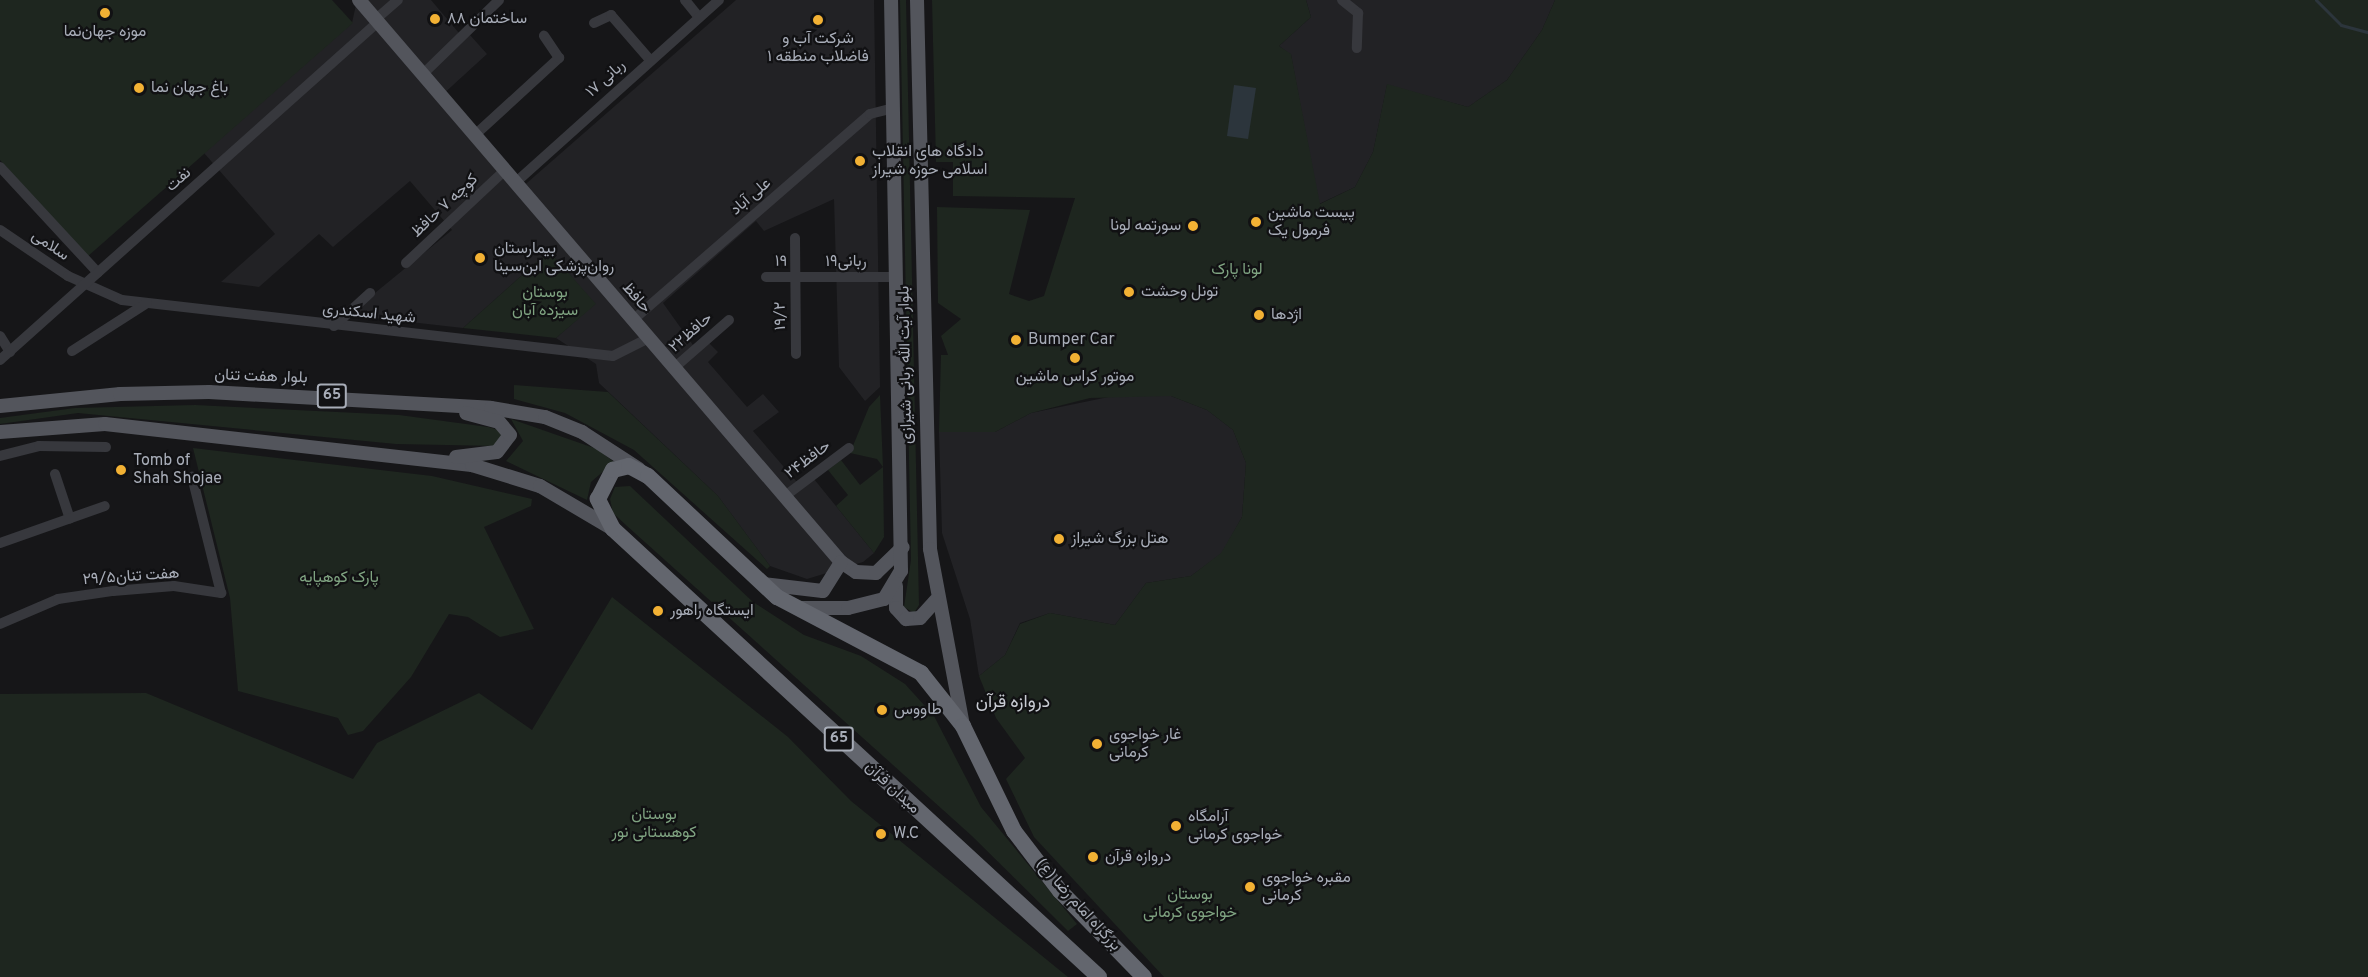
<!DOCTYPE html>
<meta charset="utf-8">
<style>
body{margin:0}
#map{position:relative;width:2368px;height:977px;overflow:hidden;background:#161618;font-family:Overpass,Vazirmatn,sans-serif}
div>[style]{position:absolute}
.built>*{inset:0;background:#222225}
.green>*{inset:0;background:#1e261f}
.water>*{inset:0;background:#2c353c}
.stream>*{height:3px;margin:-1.5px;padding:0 1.5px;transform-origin:1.5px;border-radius:1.5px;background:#2c353c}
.minor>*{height:10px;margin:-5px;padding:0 5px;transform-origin:5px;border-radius:5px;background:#37383d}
.major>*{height:14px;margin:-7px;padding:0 7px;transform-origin:7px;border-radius:7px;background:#53555c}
.highway>*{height:16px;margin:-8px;padding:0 8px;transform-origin:8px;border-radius:8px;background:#63666e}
.dots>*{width:16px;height:16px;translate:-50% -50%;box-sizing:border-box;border:3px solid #111113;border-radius:50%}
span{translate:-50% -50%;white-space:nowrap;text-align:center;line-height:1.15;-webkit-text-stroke:4.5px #111113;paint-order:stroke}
.shield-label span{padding:2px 4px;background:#111113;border:2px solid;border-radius:4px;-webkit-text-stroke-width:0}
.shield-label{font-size:15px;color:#a8adb8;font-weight:700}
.poi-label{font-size:16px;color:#a8adb8}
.left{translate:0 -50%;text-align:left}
.right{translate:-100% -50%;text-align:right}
.street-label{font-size:16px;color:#a8adb8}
.park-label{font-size:16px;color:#7fa381}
.neighbourhood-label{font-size:18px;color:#c9ccd4}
</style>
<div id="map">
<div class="built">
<i style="clip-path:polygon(357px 0,431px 0,464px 39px,470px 35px,487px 54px,440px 97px,520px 189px,736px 0,874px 0,880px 387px,865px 401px,839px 367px,834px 199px,764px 231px,756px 221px,663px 303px,693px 345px,708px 342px,718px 352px,708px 362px,747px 407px,763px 394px,779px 412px,753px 431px,796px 481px,814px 479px,874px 553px,863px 562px,807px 579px,770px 566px,718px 496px,599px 383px,596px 364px,556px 338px,595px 304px,549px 251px,463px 328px,348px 315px,452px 230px,410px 181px,333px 247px,319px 234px,259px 287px,221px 282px,275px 234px,204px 153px,352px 23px)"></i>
<i style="clip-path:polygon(1306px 0,1555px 0,1542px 30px,1507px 80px,1468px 107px,1387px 85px,1373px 152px,1355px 187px,1319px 204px,1291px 55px,1279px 46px,1311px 17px)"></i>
<i style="clip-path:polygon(1123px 394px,1171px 396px,1207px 410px,1233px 430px,1246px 463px,1242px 517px,1222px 553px,1191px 576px,1146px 583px,1115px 625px,1050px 613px,1020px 623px,1005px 655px,979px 676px,970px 619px,942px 533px,939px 432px,995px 432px,1031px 413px)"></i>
</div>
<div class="green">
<i style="clip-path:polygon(0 0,332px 0,353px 23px,87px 257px,0 160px)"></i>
<i style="clip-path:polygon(900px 0,906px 0,919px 605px,914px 613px,904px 607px,911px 560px)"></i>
<i style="clip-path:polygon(932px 0,1306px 0,1311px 17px,1279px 46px,1291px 54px,1320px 204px,1355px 187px,1373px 152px,1387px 84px,1468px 107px,1507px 80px,1542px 30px,1555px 0,2368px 0,2368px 977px,1164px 977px,1034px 837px,1006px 779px,1025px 758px,996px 718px,979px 676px,1005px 655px,1020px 624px,1050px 613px,1115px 625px,1146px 583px,1191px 576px,1221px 553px,1242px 517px,1246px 463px,1233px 430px,1207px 410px,1171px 396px,1090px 398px,1031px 413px,995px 432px,939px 432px,941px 355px,948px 355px,941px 336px,961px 319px,938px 303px,937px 207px,1030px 210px,1009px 294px,1029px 301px,1044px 296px,1075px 198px,953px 196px,953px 162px,936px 162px)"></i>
<i style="clip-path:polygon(549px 251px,596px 304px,556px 338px,463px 328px)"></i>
<i style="clip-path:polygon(514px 385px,608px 392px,718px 496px,770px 566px,767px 569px,634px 450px,565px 413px,514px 399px)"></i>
<i style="clip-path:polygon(880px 395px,883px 467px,884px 537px,874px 553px,836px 506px,848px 495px,828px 470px,841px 460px,860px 485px,883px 467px,877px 459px,850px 453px,869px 407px)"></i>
<i style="clip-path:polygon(195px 405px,399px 415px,488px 427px,499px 430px,502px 438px,497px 446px,396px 444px,78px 413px,0 424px,0 418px,75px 408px)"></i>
<i style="clip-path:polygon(511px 419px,597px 449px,614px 462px,591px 482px,587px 500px,506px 461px,523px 441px)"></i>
<i style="clip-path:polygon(193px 448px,432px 476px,532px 499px,531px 506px,484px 527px,534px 629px,500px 637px,468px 617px,449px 614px,411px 677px,363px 731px,348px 735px,338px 718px,238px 691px,230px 598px)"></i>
<i style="clip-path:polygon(630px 486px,753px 602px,804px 635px,861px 656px,905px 684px,934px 716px,981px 807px,1077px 924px,1068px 931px,972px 836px,627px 526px,613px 513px,610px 499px,615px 487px)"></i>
<i style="clip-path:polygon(612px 597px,788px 737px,851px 801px,1068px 977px,0 977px,0 694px,146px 693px,353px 779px,377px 743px,479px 693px,532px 730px)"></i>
</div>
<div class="water">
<i style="clip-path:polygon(1234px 85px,1256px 88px,1248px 139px,1227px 136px)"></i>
</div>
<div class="stream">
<i style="left:2316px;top:0;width:35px;rotate:45deg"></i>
<i style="left:2341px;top:25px;width:28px;rotate:15deg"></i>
</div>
<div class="minor">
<i style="left:685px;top:0;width:22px;rotate:51deg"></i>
<i style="left:1342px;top:0;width:21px;rotate:39deg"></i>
<i style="left:1358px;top:13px;width:35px;rotate:92deg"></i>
<i style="left:376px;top:19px;width:29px;rotate:-41deg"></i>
<i style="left:594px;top:23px;width:19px;rotate:-25deg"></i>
<i style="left:611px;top:15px;width:60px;rotate:49.1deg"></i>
<i style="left:423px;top:74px;width:106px;rotate:-44.2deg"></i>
<i style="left:476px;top:134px;width:113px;rotate:-42.5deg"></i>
<i style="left:559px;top:58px;width:27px;rotate:-124deg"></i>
<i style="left:0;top:167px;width:144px;rotate:47.2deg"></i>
<i style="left:515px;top:183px;width:274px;rotate:-41.9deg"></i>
<i style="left:0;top:230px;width:82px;rotate:34.1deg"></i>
<i style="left:68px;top:276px;width:59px;rotate:24deg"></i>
<i style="left:122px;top:300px;width:494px;rotate:6.5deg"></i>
<i style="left:613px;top:356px;width:40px;rotate:-26.6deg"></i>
<i style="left:795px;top:238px;width:116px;rotate:89.5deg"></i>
<i style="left:406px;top:263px;width:134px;rotate:-43.2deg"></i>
<i style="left:766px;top:277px;width:131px"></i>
<i style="left:633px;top:320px;width:314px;rotate:-41deg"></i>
<i style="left:870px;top:114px;width:25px;rotate:-14deg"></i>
<i style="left:334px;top:326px;width:49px;rotate:-42.5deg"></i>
<i style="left:0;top:336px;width:19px;rotate:58deg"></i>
<i style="left:72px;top:351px;width:89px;rotate:-32.6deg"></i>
<i style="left:0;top:360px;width:507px;rotate:-41.8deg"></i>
<i style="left:674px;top:368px;width:73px;rotate:-41.1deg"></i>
<i style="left:0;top:456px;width:40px;rotate:-14.4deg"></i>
<i style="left:39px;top:446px;width:67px;rotate:0.9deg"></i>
<i style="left:55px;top:474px;width:47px;rotate:71.6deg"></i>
<i style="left:785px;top:496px;width:80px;rotate:-36.9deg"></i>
<i style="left:0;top:543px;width:111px;rotate:-19.4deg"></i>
<i style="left:0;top:624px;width:63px;rotate:-23.3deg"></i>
<i style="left:58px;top:599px;width:56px;rotate:-8.3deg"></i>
<i style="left:113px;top:591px;width:61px;rotate:-4.7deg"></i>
<i style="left:174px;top:586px;width:48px;rotate:8.5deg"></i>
<i style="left:221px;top:593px;width:120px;rotate:-104deg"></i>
</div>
<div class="major">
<i style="left:359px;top:0;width:740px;rotate:49.38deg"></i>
<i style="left:841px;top:562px;width:18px;rotate:34deg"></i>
<i style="left:856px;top:572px;width:20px;rotate:3deg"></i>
<i style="left:876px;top:573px;width:37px;rotate:-44deg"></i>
<i style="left:917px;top:0;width:549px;rotate:88.64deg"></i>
<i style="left:930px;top:549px;width:180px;rotate:79.4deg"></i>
<i style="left:0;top:406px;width:121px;rotate:-5.7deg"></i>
<i style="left:120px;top:394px;width:89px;rotate:-1.3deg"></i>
<i style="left:209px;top:392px;width:282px;rotate:3.2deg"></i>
<i style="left:491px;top:408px;width:55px;rotate:9.5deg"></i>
<i style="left:545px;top:417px;width:40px;rotate:22deg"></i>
<i style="left:582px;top:432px;width:68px;rotate:33deg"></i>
<i style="left:0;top:432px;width:105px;rotate:-4.4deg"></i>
<i style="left:105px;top:424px;width:369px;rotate:6.4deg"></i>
<i style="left:472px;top:465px;width:71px;rotate:17.2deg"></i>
<i style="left:540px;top:486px;width:85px;rotate:30.5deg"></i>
<i style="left:456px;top:457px;width:41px;rotate:-7deg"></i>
<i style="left:497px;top:452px;width:21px;rotate:-53deg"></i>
<i style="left:510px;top:435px;width:17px;rotate:-130deg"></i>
<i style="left:499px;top:422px;width:34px;rotate:-165deg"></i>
<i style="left:763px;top:584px;width:60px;rotate:6.7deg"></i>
<i style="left:823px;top:591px;width:34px;rotate:-58deg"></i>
<i style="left:896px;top:586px;width:22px;rotate:90deg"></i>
<i style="left:896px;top:608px;width:15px;rotate:48deg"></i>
<i style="left:906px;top:619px;width:14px;rotate:-4deg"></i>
<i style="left:920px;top:618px;width:24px;rotate:-48deg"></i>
<i style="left:799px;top:608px;width:49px"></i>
<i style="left:848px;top:608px;width:37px;rotate:-14deg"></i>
<i style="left:884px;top:599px;width:33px;rotate:-59deg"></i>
<i style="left:901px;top:571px;width:571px;rotate:-91deg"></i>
</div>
<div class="highway">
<i style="left:1099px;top:977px;width:661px;rotate:-137.33deg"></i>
<i style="left:613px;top:529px;width:34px;rotate:-117deg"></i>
<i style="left:598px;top:499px;width:33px;rotate:-63deg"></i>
<i style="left:613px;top:470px;width:16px;rotate:-14deg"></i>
<i style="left:629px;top:466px;width:21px;rotate:28deg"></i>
<i style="left:648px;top:476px;width:177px;rotate:43.2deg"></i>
<i style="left:777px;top:597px;width:163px;rotate:27.8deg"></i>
<i style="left:921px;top:673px;width:68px;rotate:51.6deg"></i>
<i style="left:963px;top:726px;width:117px;rotate:64.1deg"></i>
<i style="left:1014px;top:831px;width:76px;rotate:52.5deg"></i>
<i style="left:1060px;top:891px;width:120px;rotate:45.7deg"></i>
</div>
<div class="dots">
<i style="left:105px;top:13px;background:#f2b134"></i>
<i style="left:435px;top:19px;background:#f2b134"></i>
<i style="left:818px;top:20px;background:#f2b134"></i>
<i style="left:139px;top:88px;background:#f2b134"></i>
<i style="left:860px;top:161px;background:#f2b134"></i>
<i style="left:1256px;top:222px;background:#f2b134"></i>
<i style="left:1193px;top:226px;background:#f2b134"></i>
<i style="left:480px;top:258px;background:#f2b134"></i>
<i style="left:1129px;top:292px;background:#f2b134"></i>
<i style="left:1259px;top:315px;background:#f2b134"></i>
<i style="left:1016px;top:340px;background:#f2b134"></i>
<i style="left:1075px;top:358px;background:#f2b134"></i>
<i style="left:121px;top:470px;background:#f2b134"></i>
<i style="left:1059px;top:539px;background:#f2b134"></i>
<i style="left:658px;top:611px;background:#f2b134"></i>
<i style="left:882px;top:710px;background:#f2b134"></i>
<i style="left:1097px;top:744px;background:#f2b134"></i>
<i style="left:1176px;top:826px;background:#f2b134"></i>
<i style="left:881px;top:834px;background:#f2b134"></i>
<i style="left:1093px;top:857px;background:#f2b134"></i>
<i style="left:1250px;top:887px;background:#f2b134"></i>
</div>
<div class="shield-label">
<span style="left:332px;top:396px">65</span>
<span style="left:839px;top:739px">65</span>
</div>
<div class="poi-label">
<span class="left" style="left:447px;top:19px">ساختمان ۸۸</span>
<span style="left:105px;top:32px">موزه جهان‌نما</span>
<span style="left:818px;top:48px">شرکت آب و<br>فاضلاب منطقه ۱</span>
<span class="left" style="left:151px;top:88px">باغ جهان نما</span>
<span class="left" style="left:872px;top:161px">دادگاه های انقلاب<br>اسلامی حوزه شیراز</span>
<span class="left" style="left:1268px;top:222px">پیست ماشین<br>فرمول یک</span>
<span class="right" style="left:1181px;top:226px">سورتمه لونا</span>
<span class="left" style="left:494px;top:258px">بیمارستان<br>روان‌پزشکی ابن‌سینا</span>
<span class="left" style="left:1141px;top:292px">تونل وحشت</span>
<span class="left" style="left:1271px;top:315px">اژدها</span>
<span class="left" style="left:1028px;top:340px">Bumper Car</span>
<span style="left:1075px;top:377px">موتور کراس ماشین</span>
<span class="left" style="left:133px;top:470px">Tomb of<br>Shah Shojae</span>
<span class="left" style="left:1071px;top:539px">هتل بزرگ شیراز</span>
<span class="left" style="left:670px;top:611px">ایستگاه راهور</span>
<span class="left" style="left:894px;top:710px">طاووس</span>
<span class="left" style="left:1109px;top:744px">غار خواجوی<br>کرمانی</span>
<span class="left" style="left:1188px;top:826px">آرامگاه<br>خواجوی کرمانی</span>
<span class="left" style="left:893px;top:834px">W.C</span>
<span class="left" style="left:1105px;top:857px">دروازه قرآن</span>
<span class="left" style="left:1262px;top:887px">مقبره خواجوی<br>کرمانی</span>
</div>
<div class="street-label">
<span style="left:606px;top:79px;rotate:-42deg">ربانی ۱۷</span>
<span style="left:179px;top:180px;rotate:-42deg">نفت</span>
<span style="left:751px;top:197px;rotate:-41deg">علی آباد</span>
<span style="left:445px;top:206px;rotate:-43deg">کوچه ۷ حافظ</span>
<span style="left:50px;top:246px;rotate:34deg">سلامی</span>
<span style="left:781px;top:262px;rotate:1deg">۱۹</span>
<span style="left:846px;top:262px">ربانی۱۹</span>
<span style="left:636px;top:298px;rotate:49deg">حافظ</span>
<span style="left:369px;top:314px;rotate:6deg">شهید اسکندری</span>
<span style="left:781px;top:316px;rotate:-91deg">۱۹/۲</span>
<span style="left:691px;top:333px;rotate:-41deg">حافظ۲۲</span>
<span style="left:906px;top:365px;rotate:-91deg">بلوار آیت الله ربانی شیرازی</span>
<span style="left:261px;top:377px;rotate:2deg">بلوار هفت تنان</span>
<span style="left:808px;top:460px;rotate:-37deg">حافظ۲۴</span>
<span style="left:131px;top:577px;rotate:-4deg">۲۹/۵هفت تنان</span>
<span style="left:892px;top:788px;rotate:43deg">میدان قرآن</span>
<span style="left:1078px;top:905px;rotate:48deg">بزرگراه امام رضا (ع)</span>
</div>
<div class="park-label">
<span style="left:1237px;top:270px">لونا پارک</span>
<span style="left:545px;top:302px">بوستان<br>سیزده آبان</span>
<span style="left:339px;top:578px">پارک کوهپایه</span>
<span style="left:654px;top:824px">بوستان<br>کوهستانی نور</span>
<span style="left:1190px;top:904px">بوستان<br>خواجوی کرمانی</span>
</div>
<div class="neighbourhood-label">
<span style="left:1013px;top:703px">دروازه قرآن</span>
</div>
</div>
